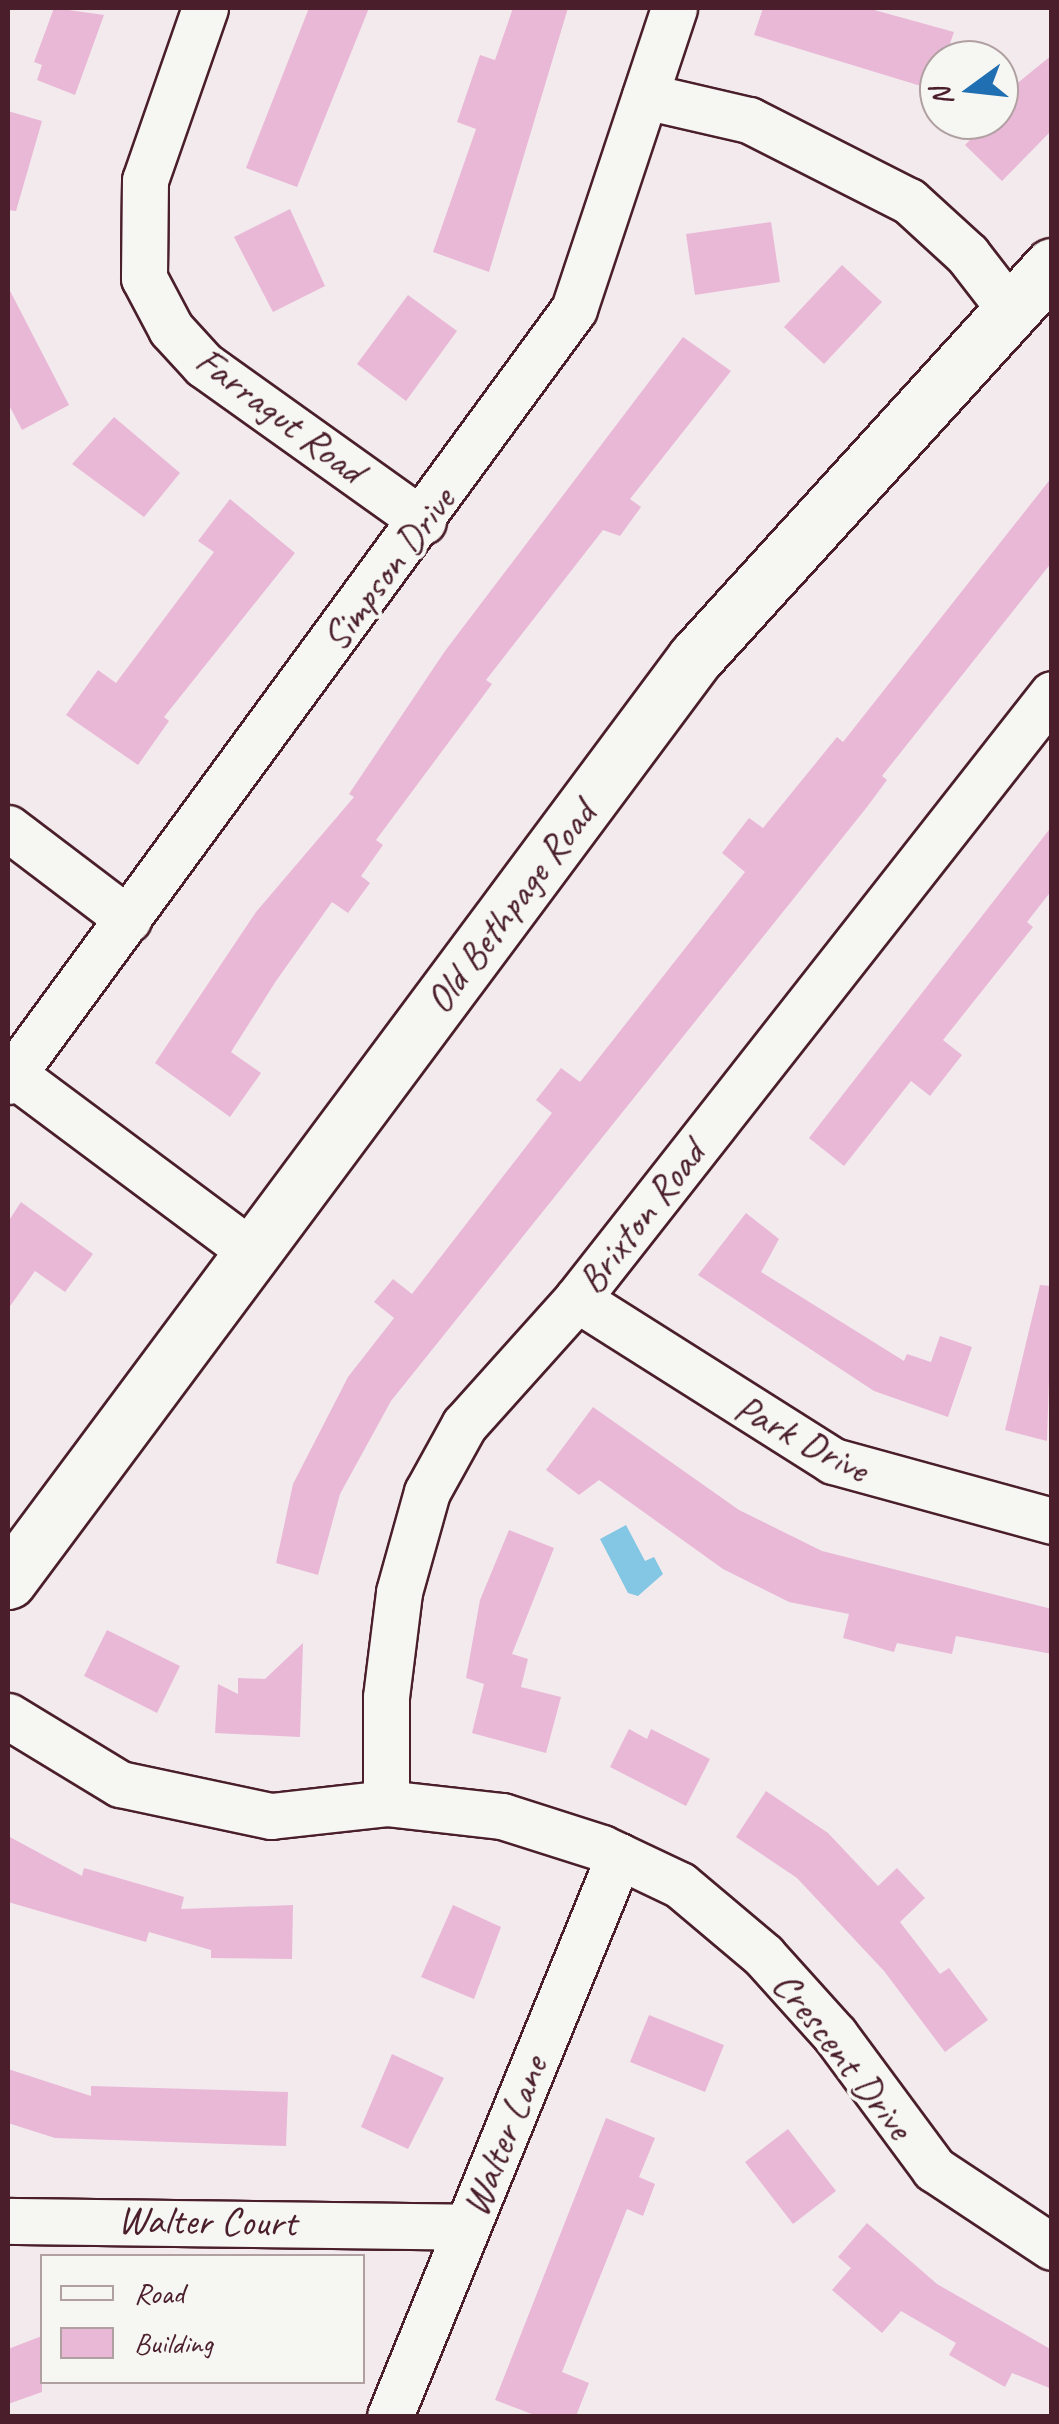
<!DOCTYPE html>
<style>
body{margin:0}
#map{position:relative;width:1059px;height:2424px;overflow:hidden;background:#f3eaed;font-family:Caveat,sans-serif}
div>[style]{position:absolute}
.water>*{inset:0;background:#83c7e4}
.building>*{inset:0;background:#e9b8d7}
.roads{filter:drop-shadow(2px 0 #4a1f2b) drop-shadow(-2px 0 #4a1f2b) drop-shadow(0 2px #4a1f2b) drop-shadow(0 -2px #4a1f2b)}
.minor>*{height:45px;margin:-22.5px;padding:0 22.5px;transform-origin:22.5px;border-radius:22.5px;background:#f6f6f2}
.secondary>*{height:55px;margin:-27.5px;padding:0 27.5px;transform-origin:27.5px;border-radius:27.5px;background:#f6f6f2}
span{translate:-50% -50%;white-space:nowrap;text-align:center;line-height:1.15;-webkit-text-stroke:8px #f6f6f2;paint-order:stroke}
.street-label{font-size:40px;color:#4a1f2b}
.frame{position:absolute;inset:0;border:10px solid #4a1f2b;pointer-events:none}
.legend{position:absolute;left:40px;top:2254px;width:325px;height:130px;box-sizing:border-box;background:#f6f6f2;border:2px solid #b1a0a2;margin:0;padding:12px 18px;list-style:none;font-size:30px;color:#4a1f2b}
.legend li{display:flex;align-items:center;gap:20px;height:50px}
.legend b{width:50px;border:2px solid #b1a0a2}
.north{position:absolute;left:919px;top:40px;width:100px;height:100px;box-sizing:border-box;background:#f6f6f2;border:2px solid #b1a0a2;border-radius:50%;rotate:255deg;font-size:28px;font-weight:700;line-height:40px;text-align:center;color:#4a1f2b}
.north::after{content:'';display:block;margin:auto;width:35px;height:45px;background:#1f6fb2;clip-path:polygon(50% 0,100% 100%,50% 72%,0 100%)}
</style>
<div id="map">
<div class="water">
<i style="clip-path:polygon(626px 1525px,645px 1561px,654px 1557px,663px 1574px,638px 1596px,628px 1593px,600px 1539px)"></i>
</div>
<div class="building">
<i style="clip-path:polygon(54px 8px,104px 15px,75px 95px,37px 80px,42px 65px,34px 62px)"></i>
<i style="clip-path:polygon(309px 8px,369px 8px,297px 187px,246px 168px)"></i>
<i style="clip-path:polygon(513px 8px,568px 8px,489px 272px,433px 252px,476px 129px,457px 122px,480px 55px,495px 60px)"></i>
<i style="clip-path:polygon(763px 8px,867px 8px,954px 32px,934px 90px,754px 35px)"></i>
<i style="clip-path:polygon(1052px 55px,1052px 130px,1002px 181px,965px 145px,989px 120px,999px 120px,999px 98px)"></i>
<i style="clip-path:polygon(8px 111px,42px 121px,16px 211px,8px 210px)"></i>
<i style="clip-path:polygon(290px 209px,325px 286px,273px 312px,234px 237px)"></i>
<i style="clip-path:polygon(771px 222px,780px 282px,695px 295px,686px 234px)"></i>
<i style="clip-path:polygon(842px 265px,882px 302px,824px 364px,784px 327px)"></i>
<i style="clip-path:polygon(8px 287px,69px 405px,22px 430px,8px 403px)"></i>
<i style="clip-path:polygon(408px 295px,457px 331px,406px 401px,357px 364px)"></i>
<i style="clip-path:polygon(683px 337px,731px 371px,630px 499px,641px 507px,620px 536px,603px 530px,486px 680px,492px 684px,376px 840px,383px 845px,361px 876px,370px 883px,348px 913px,332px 902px,276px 981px,231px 1052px,261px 1073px,230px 1117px,155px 1063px,256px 912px,354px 797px,349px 794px,445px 651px)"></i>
<i style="clip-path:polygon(114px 417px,180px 473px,144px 517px,72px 464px)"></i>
<i style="clip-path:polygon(1052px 477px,1052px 562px,882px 776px,887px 780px,867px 807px,391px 1401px,340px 1494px,318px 1575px,276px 1563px,293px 1484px,348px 1377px,394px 1318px,374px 1302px,393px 1279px,412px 1294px,552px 1113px,536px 1100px,561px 1068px,580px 1082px,745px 872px,722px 853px,749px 818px,763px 828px,837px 737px,843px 742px)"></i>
<i style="clip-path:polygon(230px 499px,295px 553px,164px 717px,169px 721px,138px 765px,66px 715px,98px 670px,116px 683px,214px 552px,198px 541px)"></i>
<i style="clip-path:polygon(1052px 826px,1052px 890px,1027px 922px,1033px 927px,943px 1040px,962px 1055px,930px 1096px,911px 1081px,844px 1166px,809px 1138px)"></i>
<i style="clip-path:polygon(21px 1202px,93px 1254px,65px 1292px,35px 1271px,8px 1309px,8px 1222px)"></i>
<i style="clip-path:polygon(746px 1213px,779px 1239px,761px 1272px,904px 1361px,907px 1354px,931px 1362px,940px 1336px,972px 1347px,948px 1417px,874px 1391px,698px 1275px)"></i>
<i style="clip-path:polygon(1040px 1285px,1052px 1286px,1047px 1441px,1005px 1430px)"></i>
<i style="clip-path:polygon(593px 1407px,739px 1510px,822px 1551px,1052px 1609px,1052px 1654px,956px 1636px,952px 1654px,897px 1643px,894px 1652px,843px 1638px,849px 1614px,789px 1602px,723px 1569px,599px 1480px,579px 1495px,546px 1470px)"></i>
<i style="clip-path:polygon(509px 1530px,554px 1548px,512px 1654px,528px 1659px,521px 1687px,561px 1697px,546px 1753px,472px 1733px,484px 1684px,466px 1678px,480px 1600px)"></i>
<i style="clip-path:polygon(107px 1630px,180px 1666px,157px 1713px,84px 1676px)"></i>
<i style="clip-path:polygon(303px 1643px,300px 1737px,215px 1733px,218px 1684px,238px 1694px,238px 1678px,265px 1679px)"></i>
<i style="clip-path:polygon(629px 1729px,647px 1739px,651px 1729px,710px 1759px,686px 1806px,610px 1767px)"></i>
<i style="clip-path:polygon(766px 1791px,828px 1833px,878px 1886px,897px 1868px,925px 1898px,900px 1922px,940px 1974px,949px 1968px,988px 2020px,945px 2052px,884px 1971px,797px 1878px,736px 1837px)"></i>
<i style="clip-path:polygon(8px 1836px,82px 1876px,84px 1868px,184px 1897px,181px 1909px,293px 1905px,292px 1959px,211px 1958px,211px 1950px,149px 1932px,146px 1942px,8px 1902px)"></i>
<i style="clip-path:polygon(453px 1905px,501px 1927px,474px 1999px,421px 1977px)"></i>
<i style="clip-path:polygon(649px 2015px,724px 2045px,705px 2092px,630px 2062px)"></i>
<i style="clip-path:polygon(392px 2054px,444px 2078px,408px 2149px,361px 2127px)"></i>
<i style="clip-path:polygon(8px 2069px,91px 2096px,91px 2086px,288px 2092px,286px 2146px,55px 2138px,8px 2123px)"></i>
<i style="clip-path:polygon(606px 2118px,655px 2138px,639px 2177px,655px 2184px,643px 2216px,627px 2209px,562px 2372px,589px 2383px,576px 2416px,537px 2416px,495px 2400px)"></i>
<i style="clip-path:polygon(788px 2129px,836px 2191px,793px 2224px,745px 2162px)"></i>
<i style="clip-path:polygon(867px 2223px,937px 2284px,1052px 2350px,1052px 2389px,1012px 2373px,1005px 2387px,949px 2355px,956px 2343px,901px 2311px,882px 2333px,832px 2290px,851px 2268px,838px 2257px)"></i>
<i style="clip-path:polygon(42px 2336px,42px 2392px,8px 2404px,8px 2349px)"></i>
</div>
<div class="roads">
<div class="minor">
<i style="left:205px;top:8px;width:182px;rotate:109.2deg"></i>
<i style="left:145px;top:180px;width:98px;rotate:90.6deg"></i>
<i style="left:144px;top:278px;width:58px;rotate:62.1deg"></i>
<i style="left:171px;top:329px;width:49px;rotate:47.5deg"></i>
<i style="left:204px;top:365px;width:269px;rotate:35.5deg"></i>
<i style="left:645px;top:96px;width:107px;rotate:13deg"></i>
<i style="left:749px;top:120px;width:179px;rotate:26.9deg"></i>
<i style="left:909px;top:201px;width:79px;rotate:42.4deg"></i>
<i style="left:967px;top:254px;width:72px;rotate:52.3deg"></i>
<i style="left:8px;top:828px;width:151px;rotate:37.2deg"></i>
<i style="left:13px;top:1074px;width:299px;rotate:36.7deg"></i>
<i style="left:8px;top:1081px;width:957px;rotate:-53.75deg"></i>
<i style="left:574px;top:309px;width:317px;rotate:-71.6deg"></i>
<i style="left:577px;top:1299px;width:303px;rotate:32.3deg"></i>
<i style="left:833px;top:1461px;width:227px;rotate:15.3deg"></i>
<i style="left:8px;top:1716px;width:131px;rotate:31.3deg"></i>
<i style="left:120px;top:1784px;width:154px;rotate:12deg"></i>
<i style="left:271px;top:1816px;width:116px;rotate:-6.4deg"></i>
<i style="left:386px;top:1803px;width:117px;rotate:6.4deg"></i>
<i style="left:502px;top:1816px;width:105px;rotate:17.7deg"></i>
<i style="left:602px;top:1848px;width:86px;rotate:25.4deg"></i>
<i style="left:680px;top:1885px;width:109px;rotate:40.1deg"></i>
<i style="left:763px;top:1955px;width:108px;rotate:48deg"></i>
<i style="left:835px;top:2035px;width:167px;rotate:53.5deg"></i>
<i style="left:934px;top:2169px;width:141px;rotate:33.5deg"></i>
<i style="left:386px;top:1803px;width:106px;rotate:-90deg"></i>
<i style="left:386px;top:1697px;width:106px;rotate:-82.9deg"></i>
<i style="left:399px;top:1592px;width:104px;rotate:-74.4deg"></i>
<i style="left:427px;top:1492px;width:77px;rotate:-61.1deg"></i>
<i style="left:464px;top:1425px;width:169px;rotate:-48.1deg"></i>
<i style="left:577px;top:1299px;width:769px;rotate:-51.86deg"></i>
<i style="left:8px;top:2221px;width:459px;rotate:0.7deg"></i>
<i style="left:390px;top:2416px;width:605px;rotate:-67.76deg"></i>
</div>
<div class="secondary">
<i style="left:8px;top:1581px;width:1151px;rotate:-53.34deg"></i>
<i style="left:695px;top:658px;width:530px;rotate:-47.68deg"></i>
</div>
</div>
<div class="street-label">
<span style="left:280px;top:415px;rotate:37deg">Farragut Road</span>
<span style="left:388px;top:569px;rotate:-53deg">Simpson Drive</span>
<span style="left:510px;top:907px;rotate:-53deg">Old Bethpage Road</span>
<span style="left:641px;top:1217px;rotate:-52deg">Brixton Road</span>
<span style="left:802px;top:1438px;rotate:28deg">Park Drive</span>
<span style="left:843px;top:2055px;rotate:52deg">Crescent Drive</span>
<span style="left:504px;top:2136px;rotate:-68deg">Walter Lane</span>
<span style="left:207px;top:2221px;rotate:1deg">Walter Court</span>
</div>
<div class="frame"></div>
<ul class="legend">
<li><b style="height:12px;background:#f6f6f2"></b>Road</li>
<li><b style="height:28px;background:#e9b8d7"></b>Building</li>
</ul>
<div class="north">N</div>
</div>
